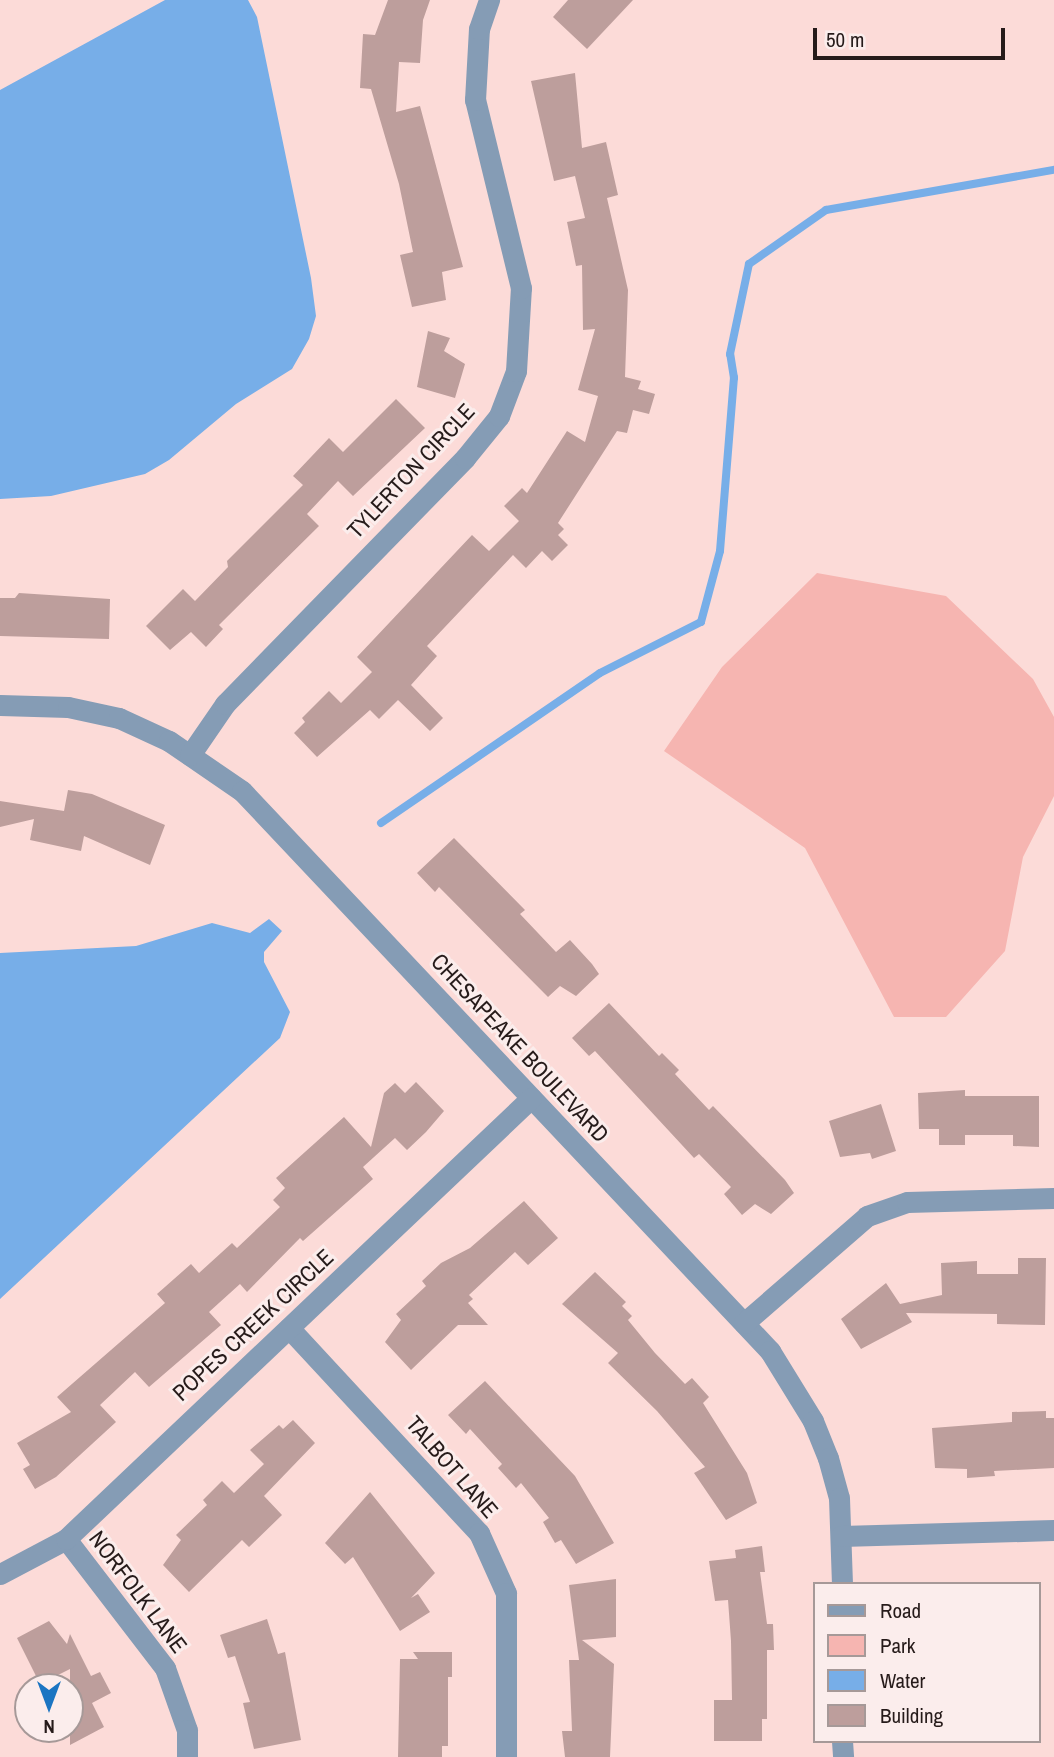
<!DOCTYPE html>
<style>
body{margin:0}
#map{position:relative;width:1054px;height:1757px;overflow:hidden;background:#fcdbd8;font-family:"Archivo Narrow",sans-serif}
div>[style]{position:absolute}
.green>*{inset:0;background:#f6b5b1}
.water>*{inset:0;background:#77aee8}
.stream>*{height:8px;margin:-4px;padding:0 4px;transform-origin:4px;border-radius:4px;background:#77aee8}
.building>*{inset:0;background:#bd9e9c}
.street>*{height:21px;margin:-10.5px;padding:0 10.5px;transform-origin:10.5px;border-radius:10.5px;background:#859cb5}
span{translate:-50% -50%;white-space:nowrap;text-align:center;line-height:1.15;-webkit-text-stroke:6px #fbedec;paint-order:stroke}
.street-label{font-size:23px;color:#261b1a}
.legend{position:absolute;left:813px;top:1582px;width:228px;height:161px;box-sizing:border-box;background:#fbedec;border:2px solid #a69998;margin:0;padding:9px 12px;list-style:none;font-size:21px;color:#261b1a}
.legend li{display:flex;align-items:center;gap:14px;height:35px}
.legend b{width:35px;border:2px solid #a69998}
.north{position:absolute;left:14px;top:1673px;width:70px;height:70px;box-sizing:border-box;background:#fbedec;border:2px solid #a69998;border-radius:50%;rotate:180deg;font-size:19px;font-weight:700;line-height:28px;text-align:center;color:#261b1a}
.north::after{content:'';display:block;margin:auto;width:24px;height:32px;background:#1b75c2;clip-path:polygon(50% 0,100% 100%,50% 72%,0 100%)}
.scale{position:absolute;left:813px;top:28px;width:192px;height:32px;box-sizing:border-box;border:4px solid #261b1a;border-top:0;padding-left:9px;font-size:21px;line-height:24px;white-space:nowrap;color:#261b1a;-webkit-text-stroke:5px #fbedec;paint-order:stroke}
</style>
<div id="map">
<div class="green">
<i style="clip-path:polygon(817px 573px,946px 596px,1033px 679px,1054px 717px,1054px 796px,1023px 857px,1005px 951px,946px 1017px,894px 1017px,805px 848px,664px 751px,722px 667px)"></i>
</div>
<div class="water">
<i style="clip-path:polygon(165px 0,248px 0,257px 17px,311px 278px,316px 316px,309px 339px,292px 369px,236px 404px,169px 460px,145px 474px,51px 496px,0 499px,0 90px)"></i>
<i style="clip-path:polygon(269px 919px,282px 931px,264px 952px,264px 962px,290px 1012px,280px 1038px,0 1299px,0 953px,136px 946px,212px 923px,250px 933px)"></i>
</div>
<div class="stream">
<i style="left:381px;top:823px;width:265px;rotate:-34.4deg"></i>
<i style="left:600px;top:673px;width:113px;rotate:-26.8deg"></i>
<i style="left:701px;top:622px;width:73px;rotate:-75deg"></i>
<i style="left:720px;top:551px;width:174px;rotate:-85.4deg"></i>
<i style="left:734px;top:378px;width:24px;rotate:-99deg"></i>
<i style="left:730px;top:354px;width:92px;rotate:-78.1deg"></i>
<i style="left:749px;top:264px;width:94px;rotate:-35deg"></i>
<i style="left:826px;top:210px;width:231px;rotate:-10deg"></i>
</div>
<div class="building">
<i style="clip-path:polygon(388px 0,430px 0,423px 20px,420px 63px,399px 62px,396px 112px,420px 106px,463px 267px,442px 272px,446px 300px,412px 307px,400px 255px,413px 252px,399px 184px,371px 89px,360px 88px,363px 34px,375px 35px)"></i>
<i style="clip-path:polygon(568px 0,633px 0,587px 49px,553px 17px)"></i>
<i style="clip-path:polygon(575px 73px,582px 148px,606px 142px,618px 195px,607px 198px,628px 290px,625px 377px,641px 381px,638px 389px,655px 394px,649px 414px,633px 410px,627px 433px,617px 431px,558px 523px,564px 529px,558px 535px,568px 545px,552px 561px,542px 551px,526px 568px,513px 555px,427px 646px,437px 656px,411px 685px,443px 718px,430px 731px,398px 700px,379px 719px,370px 710px,317px 757px,294px 733px,305px 722px,302px 718px,329px 691px,341px 703px,372px 672px,357px 657px,472px 535px,489px 551px,519px 521px,504px 506px,522px 488px,527px 493px,567px 431px,585px 442px,598px 396px,578px 390px,595px 329px,583px 330px,582px 265px,576px 266px,567px 222px,585px 218px,575px 176px,554px 181px,531px 81px)"></i>
<i style="clip-path:polygon(428px 331px,450px 338px,444px 351px,465px 364px,455px 398px,417px 387px)"></i>
<i style="clip-path:polygon(396px 399px,425px 428px,353px 496px,338px 481px,307px 514px,319px 526px,219px 625px,223px 629px,206px 647px,191px 632px,170px 650px,146px 626px,183px 589px,195px 601px,228px 567px,227px 561px,303px 485px,293px 476px,329px 438px,343px 452px)"></i>
<i style="clip-path:polygon(19px 593px,110px 599px,109px 639px,0 636px,0 598px,15px 598px)"></i>
<i style="clip-path:polygon(68px 790px,92px 794px,165px 825px,150px 865px,84px 836px,81px 851px,30px 840px,34px 819px,0 827px,0 801px,64px 811px)"></i>
<i style="clip-path:polygon(454px 838px,525px 910px,520px 914px,556px 952px,570px 940px,592px 964px,599px 974px,576px 996px,560px 986px,548px 997px,439px 887px,435px 892px,417px 873px)"></i>
<i style="clip-path:polygon(609px 1003px,659px 1056px,662px 1053px,679px 1070px,675px 1074px,709px 1110px,713px 1106px,785px 1180px,794px 1193px,771px 1214px,755px 1204px,742px 1215px,724px 1194px,731px 1187px,699px 1154px,694px 1158px,595px 1051px,589px 1056px,572px 1038px)"></i>
<i style="clip-path:polygon(416px 1082px,444px 1111px,426px 1132px,407px 1150px,395px 1138px,363px 1167px,373px 1179px,303px 1241px,300px 1238px,247px 1292px,240px 1284px,209px 1312px,221px 1325px,149px 1387px,135px 1372px,100px 1405px,116px 1422px,56px 1477px,35px 1489px,23px 1469px,30px 1465px,17px 1443px,71px 1412px,57px 1397px,165px 1303px,157px 1294px,191px 1264px,199px 1273px,232px 1243px,237px 1248px,280px 1207px,273px 1200px,285px 1188px,276px 1178px,344px 1117px,371px 1147px,384px 1093px,395px 1083px,405px 1093px)"></i>
<i style="clip-path:polygon(965px 1090px,965px 1096px,1039px 1096px,1039px 1147px,1013px 1146px,1013px 1135px,965px 1135px,965px 1145px,939px 1145px,939px 1129px,919px 1129px,918px 1093px)"></i>
<i style="clip-path:polygon(881px 1104px,896px 1151px,872px 1159px,870px 1153px,840px 1157px,829px 1121px)"></i>
<i style="clip-path:polygon(524px 1201px,558px 1238px,528px 1265px,515px 1252px,469px 1295px,473px 1299px,468px 1303px,488px 1325px,458px 1325px,411px 1370px,385px 1342px,401px 1320px,396px 1314px,426px 1286px,422px 1281px,441px 1263px,470px 1248px)"></i>
<i style="clip-path:polygon(1018px 1258px,1046px 1258px,1045px 1325px,997px 1324px,997px 1314px,906px 1313px,912px 1322px,861px 1349px,841px 1319px,886px 1283px,900px 1304px,942px 1295px,941px 1263px,977px 1261px,977px 1274px,1018px 1274px)"></i>
<i style="clip-path:polygon(595px 1272px,626px 1302px,622px 1306px,632px 1316px,628px 1320px,655px 1353px,685px 1384px,692px 1378px,709px 1397px,703px 1403px,747px 1473px,757px 1503px,726px 1520px,694px 1473px,705px 1467px,657px 1411px,608px 1363px,618px 1353px,562px 1304px)"></i>
<i style="clip-path:polygon(485px 1381px,575px 1476px,614px 1543px,576px 1564px,561px 1540px,555px 1543px,543px 1522px,549px 1518px,521px 1483px,516px 1488px,498px 1468px,502px 1464px,470px 1429px,466px 1434px,448px 1415px)"></i>
<i style="clip-path:polygon(1046px 1411px,1046px 1418px,1054px 1418px,1054px 1468px,994px 1471px,995px 1476px,967px 1478px,967px 1469px,935px 1468px,932px 1428px,1012px 1422px,1012px 1412px)"></i>
<i style="clip-path:polygon(293px 1420px,315px 1443px,264px 1496px,282px 1515px,249px 1547px,242px 1540px,189px 1592px,163px 1565px,181px 1540px,176px 1535px,207px 1505px,203px 1500px,222px 1481px,234px 1493px,264px 1464px,250px 1450px,279px 1425px,283px 1429px)"></i>
<i style="clip-path:polygon(370px 1492px,435px 1573px,411px 1598px,418px 1594px,430px 1612px,400px 1631px,353px 1557px,345px 1564px,325px 1543px)"></i>
<i style="clip-path:polygon(762px 1546px,765px 1572px,760px 1572px,767px 1624px,773px 1624px,774px 1650px,767px 1650px,767px 1719px,762px 1719px,762px 1741px,714px 1741px,714px 1700px,732px 1700px,731px 1641px,728px 1600px,715px 1601px,709px 1561px,736px 1558px,735px 1550px)"></i>
<i style="clip-path:polygon(616px 1579px,616px 1637px,582px 1640px,614px 1664px,610px 1757px,565px 1757px,562px 1731px,572px 1731px,569px 1660px,579px 1660px,569px 1585px)"></i>
<i style="clip-path:polygon(267px 1619px,278px 1654px,285px 1652px,301px 1740px,254px 1749px,243px 1703px,250px 1702px,235px 1656px,228px 1658px,220px 1635px)"></i>
<i style="clip-path:polygon(49px 1621px,67px 1644px,70px 1634px,91px 1676px,100px 1672px,111px 1693px,92px 1703px,104px 1727px,70px 1745px,70px 1669px,40px 1684px,17px 1638px)"></i>
<i style="clip-path:polygon(413px 1652px,452px 1652px,452px 1677px,448px 1677px,448px 1746px,442px 1746px,442px 1757px,398px 1757px,400px 1659px,418px 1659px)"></i>
</div>
<div class="street">
<i style="left:0;top:705px;width:68px;rotate:1.7deg"></i>
<i style="left:68px;top:707px;width:52px;rotate:12.2deg"></i>
<i style="left:119px;top:718px;width:55px;rotate:24.7deg"></i>
<i style="left:169px;top:741px;width:88px;rotate:34.4deg"></i>
<i style="left:242px;top:791px;width:770px;rotate:46.68deg"></i>
<i style="left:770px;top:1351px;width:82px;rotate:58.4deg"></i>
<i style="left:813px;top:1421px;width:40px;rotate:68deg"></i>
<i style="left:828px;top:1458px;width:41px;rotate:74.6deg"></i>
<i style="left:839px;top:1498px;width:86px;rotate:88deg"></i>
<i style="left:190px;top:755px;width:62px;rotate:-55.5deg"></i>
<i style="left:225px;top:704px;width:344px;rotate:-45.7deg"></i>
<i style="left:465px;top:458px;width:54px;rotate:-51deg"></i>
<i style="left:499px;top:416px;width:48px;rotate:-69.3deg"></i>
<i style="left:516px;top:371px;width:83px;rotate:-86.6deg"></i>
<i style="left:521px;top:288px;width:194px;rotate:-103.7deg"></i>
<i style="left:475px;top:100px;width:71px;rotate:-86.8deg"></i>
<i style="left:479px;top:29px;width:31px;rotate:-71deg"></i>
<i style="left:744px;top:1323px;width:163px;rotate:-41deg"></i>
<i style="left:867px;top:1216px;width:42px;rotate:-19.3deg"></i>
<i style="left:907px;top:1202px;width:147px;rotate:-1.6deg"></i>
<i style="left:289px;top:1328px;width:280px;rotate:47.2deg"></i>
<i style="left:479px;top:1533px;width:66px;rotate:65.8deg"></i>
<i style="left:506px;top:1593px;width:164px;rotate:90deg"></i>
<i style="left:841px;top:1536px;width:213px;rotate:-1.6deg"></i>
<i style="left:66px;top:1539px;width:163px;rotate:52.5deg"></i>
<i style="left:165px;top:1668px;width:66px;rotate:70.5deg"></i>
<i style="left:187px;top:1730px;width:27px;rotate:90deg"></i>
<i style="left:0;top:1574px;width:75px;rotate:-27.9deg"></i>
<i style="left:66px;top:1539px;width:641px;rotate:-43.48deg"></i>
<i style="left:842px;top:1741px;width:16px;rotate:86deg"></i>
</div>
<div class="street-label">
<span style="left:411px;top:471px;rotate:-47deg">TYLERTON CIRCLE</span>
<span style="left:520px;top:1048px;rotate:47deg">CHESAPEAKE BOULEVARD</span>
<span style="left:253px;top:1325px;rotate:-43deg">POPES CREEK CIRCLE</span>
<span style="left:452px;top:1467px;rotate:49deg">TALBOT LANE</span>
<span style="left:138px;top:1592px;rotate:53deg">NORFOLK LANE</span>
</div>
<ul class="legend">
<li><b style="height:9px;background:#859cb5"></b>Road</li>
<li><b style="height:19px;background:#f6b5b1"></b>Park</li>
<li><b style="height:19px;background:#77aee8"></b>Water</li>
<li><b style="height:19px;background:#bd9e9c"></b>Building</li>
</ul>
<div class="north">N</div>
<div class="scale">50 m</div>
</div>
